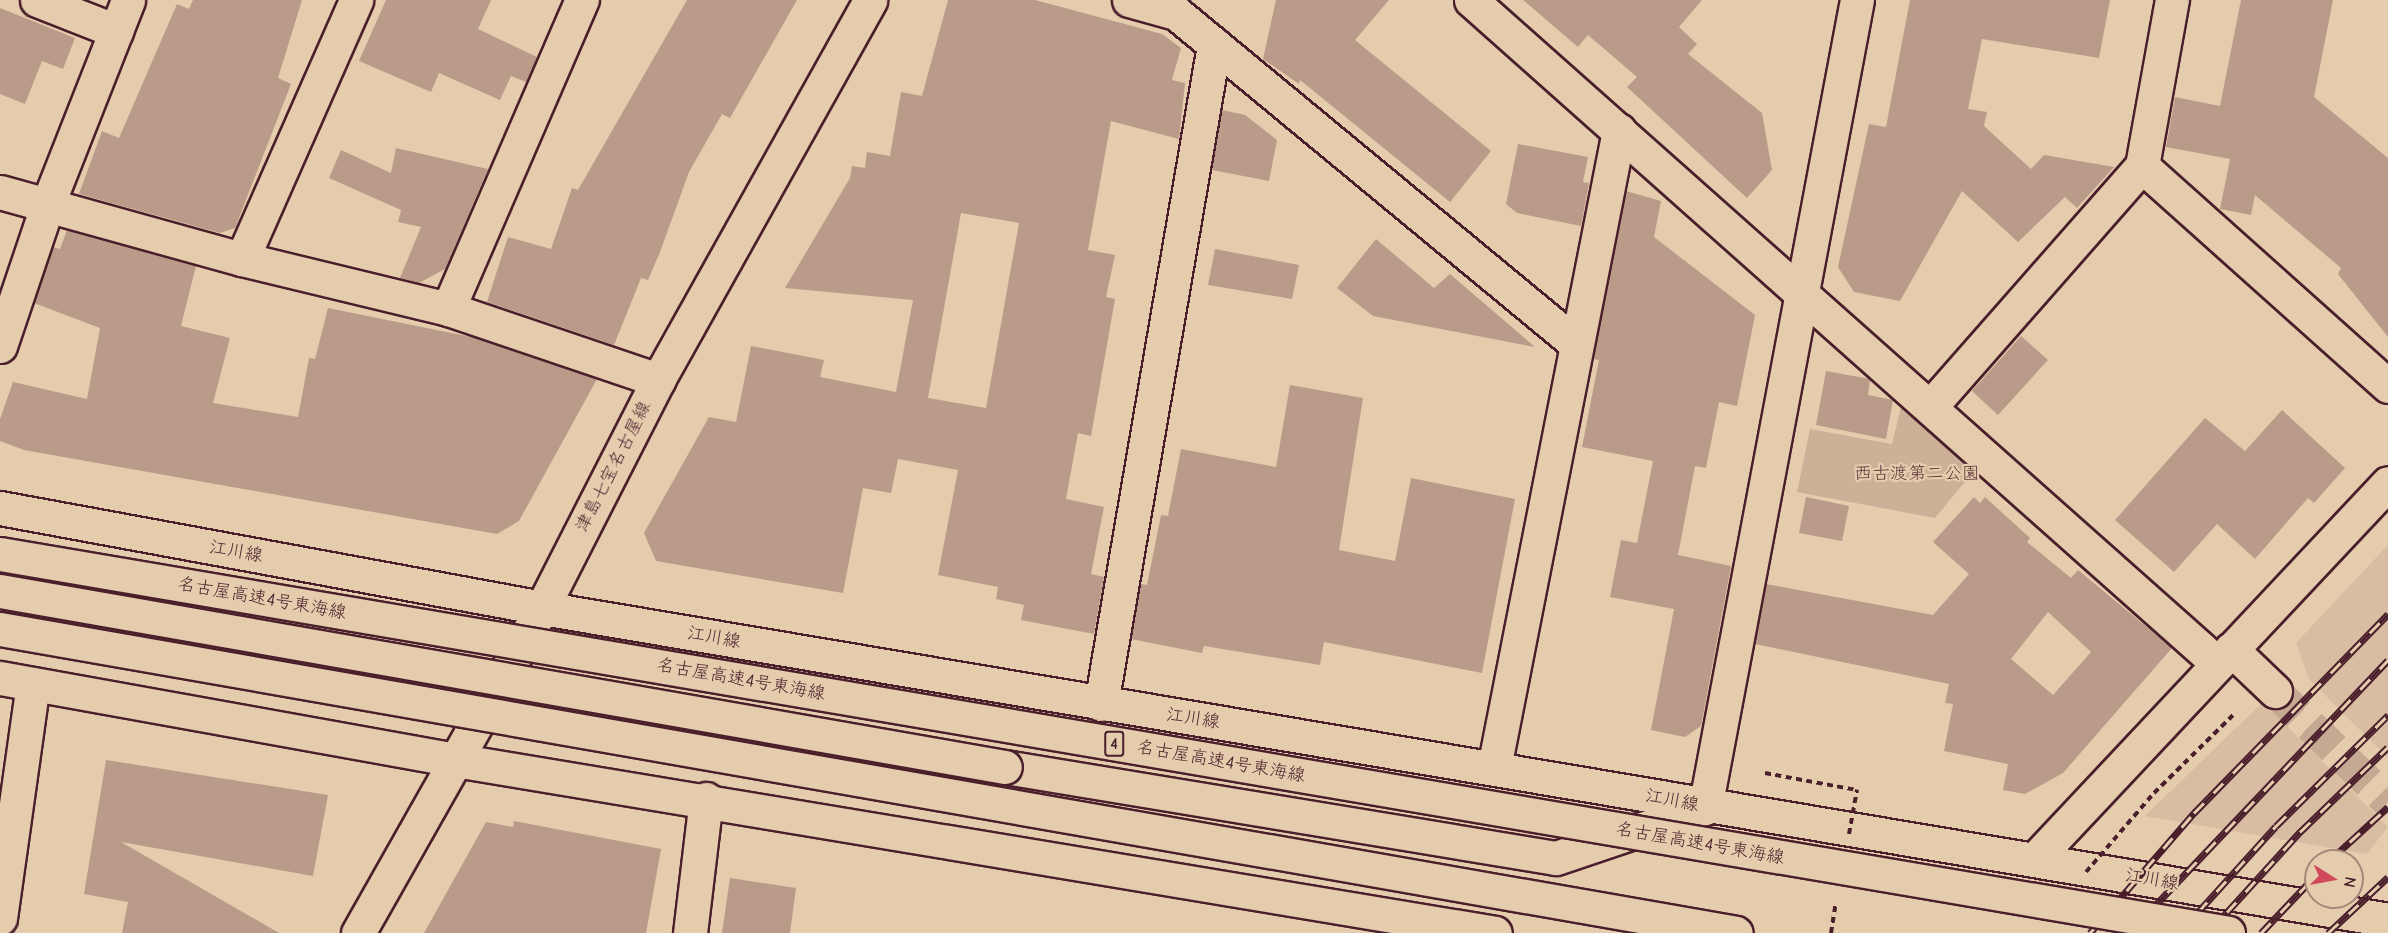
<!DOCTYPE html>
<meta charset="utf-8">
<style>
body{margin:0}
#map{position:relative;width:2388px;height:933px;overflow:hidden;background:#e5ccad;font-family:"Comic Neue","Klee One",sans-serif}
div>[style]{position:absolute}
.built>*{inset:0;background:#d8bda2}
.green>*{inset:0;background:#ccb098}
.building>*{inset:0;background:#ba9b89}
.minor-tunnel>*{height:33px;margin-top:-16.5px;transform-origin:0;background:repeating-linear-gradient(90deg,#c6a993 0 33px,transparent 0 49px)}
.path>*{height:4px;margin-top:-2px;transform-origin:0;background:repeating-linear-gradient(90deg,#4a1f2b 0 6px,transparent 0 10.5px)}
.roads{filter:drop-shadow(2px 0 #4a1f2b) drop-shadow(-2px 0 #4a1f2b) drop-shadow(0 2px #4a1f2b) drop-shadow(0 -2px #4a1f2b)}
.minor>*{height:33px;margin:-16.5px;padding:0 16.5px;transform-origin:16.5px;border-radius:16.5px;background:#e5ccad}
.major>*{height:33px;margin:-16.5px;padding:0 16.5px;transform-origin:16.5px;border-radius:16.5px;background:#e5ccad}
.highway>*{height:33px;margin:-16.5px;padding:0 16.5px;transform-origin:16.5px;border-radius:16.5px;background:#e5ccad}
.rail>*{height:7px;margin-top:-3.5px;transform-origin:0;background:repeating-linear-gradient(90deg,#e5ccad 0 14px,#4a1f2b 0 28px);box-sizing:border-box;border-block:2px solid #4a1f2b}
.path-bridge>*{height:4px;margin-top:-2px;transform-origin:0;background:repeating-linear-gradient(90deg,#4a1f2b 0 6px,transparent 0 10.5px)}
.bridges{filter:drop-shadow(2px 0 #4a1f2b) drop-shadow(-2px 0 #4a1f2b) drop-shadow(0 2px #4a1f2b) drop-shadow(0 -2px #4a1f2b)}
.highway-bridge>*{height:33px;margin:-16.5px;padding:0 16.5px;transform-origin:16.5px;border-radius:16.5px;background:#e5ccad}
span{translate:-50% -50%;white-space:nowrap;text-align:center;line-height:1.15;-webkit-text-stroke:4.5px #e5ccad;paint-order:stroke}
.shield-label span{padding:2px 4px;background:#e5ccad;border:2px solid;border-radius:4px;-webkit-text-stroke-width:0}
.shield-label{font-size:16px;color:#4a1f2b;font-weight:700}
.street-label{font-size:18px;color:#4a1f2b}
.park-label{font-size:18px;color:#5e353b}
.north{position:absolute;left:2304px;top:849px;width:60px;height:60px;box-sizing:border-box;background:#e5ccad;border:2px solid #a78779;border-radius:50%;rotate:101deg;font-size:16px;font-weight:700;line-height:24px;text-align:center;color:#4a1f2b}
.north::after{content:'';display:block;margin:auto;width:21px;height:27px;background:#d1495b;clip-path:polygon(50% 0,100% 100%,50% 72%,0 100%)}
</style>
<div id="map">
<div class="built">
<i style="clip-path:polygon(2388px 545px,2388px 758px,2309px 679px,2296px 643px)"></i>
<i style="clip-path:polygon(2263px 702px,2388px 827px,2367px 854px,2145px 816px)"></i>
</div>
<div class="green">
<i style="clip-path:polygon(1901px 407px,1973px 472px,1935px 518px,1797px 492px,1810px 429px,1892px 444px)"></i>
</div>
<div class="building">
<i style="clip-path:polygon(193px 0,302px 0,278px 78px,291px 84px,235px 228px,220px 233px,79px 194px,102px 131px,119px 138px,177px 4px,189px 9px)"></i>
<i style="clip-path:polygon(386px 0,491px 0,478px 29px,537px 57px,526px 82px,511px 76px,500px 100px,439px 73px,431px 92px,359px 61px)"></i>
<i style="clip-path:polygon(687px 0,797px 0,730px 118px,722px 114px,689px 172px,660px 252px,648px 280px,641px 278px,614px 345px,487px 302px,508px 237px,551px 249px,572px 188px,578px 190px)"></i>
<i style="clip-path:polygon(evenodd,948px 0,1035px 0,1162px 34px,1181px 48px,1172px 80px,1185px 83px,1179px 139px,1111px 121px,1088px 250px,1115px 255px,1106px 297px,1115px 299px,1091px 436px,1078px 433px,1066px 499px,1104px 507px,1091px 574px,1104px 577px,1094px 634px,1021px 620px,1024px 605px,996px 599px,998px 587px,938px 575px,958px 470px,898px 459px,891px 493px,863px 488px,843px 593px,656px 561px,644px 533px,709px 417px,736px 422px,751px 346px,824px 360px,820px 377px,896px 392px,913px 300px,785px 288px,850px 178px,852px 166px,865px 168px,867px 152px,890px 156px,901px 92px,922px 96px,948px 0,961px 213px,1019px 223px,986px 408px,928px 398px,961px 213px)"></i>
<i style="clip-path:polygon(1276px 0,1389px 0,1355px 40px,1491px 151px,1450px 202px,1300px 80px,1299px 84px,1263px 59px)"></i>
<i style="clip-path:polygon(1523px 0,1702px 0,1679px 27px,1697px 44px,1688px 54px,1762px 113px,1772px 170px,1747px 198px,1627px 87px,1637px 77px,1588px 35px,1578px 47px)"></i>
<i style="clip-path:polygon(1910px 0,2110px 0,2099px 58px,1982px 39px,1968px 109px,1987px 112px,1984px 126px,2031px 169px,2044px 155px,2114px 167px,2077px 208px,2065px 197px,2018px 242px,1962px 191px,1900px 301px,1854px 292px,1838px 267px,1869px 124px,1886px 127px)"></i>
<i style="clip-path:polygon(2241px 0,2333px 0,2314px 97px,2388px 158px,2388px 337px,2338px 274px,2341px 268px,2255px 195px,2251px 215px,2220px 209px,2230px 159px,2166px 147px,2175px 97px,2220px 106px)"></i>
<i style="clip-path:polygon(0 8px,75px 38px,63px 69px,42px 61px,25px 104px,0 94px)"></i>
<i style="clip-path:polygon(1222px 110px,1245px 115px,1277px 140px,1269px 181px,1212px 170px)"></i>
<i style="clip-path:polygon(1518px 144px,1588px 157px,1583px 182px,1589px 183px,1581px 226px,1517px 213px,1506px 204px)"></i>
<i style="clip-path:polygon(396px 148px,488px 169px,445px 269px,419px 283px,400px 278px,421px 227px,398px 222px,401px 210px,329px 178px,341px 150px,391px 173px)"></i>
<i style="clip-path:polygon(1626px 191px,1661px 201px,1654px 237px,1755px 315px,1737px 406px,1719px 402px,1706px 468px,1695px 466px,1678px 555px,1731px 566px,1701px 726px,1685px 737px,1651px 730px,1674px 609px,1610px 597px,1621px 540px,1637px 543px,1653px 461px,1582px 447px,1599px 360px,1593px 359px)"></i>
<i style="clip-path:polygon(67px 230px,196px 266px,181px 326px,230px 338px,213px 403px,298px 417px,309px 358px,315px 359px,328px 308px,476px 338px,597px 379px,519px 521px,497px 534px,24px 450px,0 441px,0 419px,13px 382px,87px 399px,100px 328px,34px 303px,53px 247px,60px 249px)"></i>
<i style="clip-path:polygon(1376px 239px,1434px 288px,1450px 274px,1535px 347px,1373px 316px,1337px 288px)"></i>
<i style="clip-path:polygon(1215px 249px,1299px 265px,1292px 299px,1208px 285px)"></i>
<i style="clip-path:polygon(2021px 336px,2048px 360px,1998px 415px,1972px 391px)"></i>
<i style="clip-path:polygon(1826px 371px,1870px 379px,1868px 395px,1893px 400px,1886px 439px,1816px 425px)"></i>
<i style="clip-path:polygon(1290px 385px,1363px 398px,1339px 550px,1395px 561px,1411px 478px,1515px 499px,1482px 673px,1324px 642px,1320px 665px,1204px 646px,1202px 653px,1131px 639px,1141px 584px,1147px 585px,1161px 515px,1168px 516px,1181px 449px,1276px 467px)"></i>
<i style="clip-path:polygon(2282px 410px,2345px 468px,2314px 503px,2308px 498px,2255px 559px,2217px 524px,2174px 572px,2115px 520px,2205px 418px,2245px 451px)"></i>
<i style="clip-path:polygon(1806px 497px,1849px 506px,1842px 541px,1799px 533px)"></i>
<i style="clip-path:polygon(evenodd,1974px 497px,1980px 503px,1985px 497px,2030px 538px,2027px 542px,2071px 578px,2078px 570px,2172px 648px,2063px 773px,2025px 794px,2003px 790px,2008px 764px,1944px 751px,1953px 704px,1945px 703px,1949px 684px,1755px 644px,1766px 584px,1933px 615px,1969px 574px,1933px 542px,1974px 497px,2048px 612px,2091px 652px,2053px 695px,2011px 659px,2048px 612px)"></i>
<i style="clip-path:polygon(106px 760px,328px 795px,313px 876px,121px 842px,279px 933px,122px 933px,128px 902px,84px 894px)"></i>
<i style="clip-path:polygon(514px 821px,661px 849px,646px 933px,424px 933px,486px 822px,513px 827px)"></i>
<i style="clip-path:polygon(730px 878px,796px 888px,790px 933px,722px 933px)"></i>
</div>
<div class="minor-tunnel">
<i style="left:2275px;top:691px;width:158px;rotate:44.2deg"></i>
</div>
<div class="path">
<i style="left:1765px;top:773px;width:94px;rotate:10.5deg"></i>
</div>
<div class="roads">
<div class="minor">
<i style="left:37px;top:0;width:85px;rotate:21.4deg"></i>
<i style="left:1129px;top:0;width:49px;rotate:15.5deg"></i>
<i style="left:1176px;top:13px;width:516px;rotate:39.58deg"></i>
<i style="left:1471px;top:0;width:998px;rotate:41.63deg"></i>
<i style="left:2142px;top:166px;width:330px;rotate:41.8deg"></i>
<i style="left:0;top:192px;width:251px;rotate:15.5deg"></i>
<i style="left:242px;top:259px;width:212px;rotate:13.6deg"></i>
<i style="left:448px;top:309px;width:222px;rotate:18.7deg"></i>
<i style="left:242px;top:259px;width:283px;rotate:-66.2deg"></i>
<i style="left:448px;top:309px;width:337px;rotate:-66.6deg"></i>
<i style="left:0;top:346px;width:148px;rotate:-71.4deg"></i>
<i style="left:47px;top:206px;width:221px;rotate:-68.5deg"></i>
<i style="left:1930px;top:407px;width:321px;rotate:-48.7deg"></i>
<i style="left:2142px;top:166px;width:169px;rotate:-79.8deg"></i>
<i style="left:2231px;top:649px;width:61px;rotate:43.7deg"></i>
<i style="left:1101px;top:704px;width:669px;rotate:-80.27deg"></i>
<i style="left:1494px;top:768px;width:650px;rotate:-78.91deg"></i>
<i style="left:1705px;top:808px;width:822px;rotate:-79.35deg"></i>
<i style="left:2034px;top:860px;width:517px;rotate:-46.8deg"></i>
<i style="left:0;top:918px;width:236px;rotate:-82deg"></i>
<i style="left:690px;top:933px;width:135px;rotate:-83.2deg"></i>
</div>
<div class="major">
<i style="left:0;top:508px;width:551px;rotate:10.45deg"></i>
<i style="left:542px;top:608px;width:1872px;rotate:9.59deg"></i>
<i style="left:0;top:678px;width:462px;rotate:10.2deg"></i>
<i style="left:455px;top:760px;width:1054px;rotate:9.44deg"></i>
<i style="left:358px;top:933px;width:373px;rotate:-60.5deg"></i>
<i style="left:542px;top:608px;width:256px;rotate:-63deg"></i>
<i style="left:658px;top:380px;width:435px;rotate:-60.8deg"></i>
</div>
<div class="highway">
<i style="left:1005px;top:767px;width:558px;rotate:9.38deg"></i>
<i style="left:1556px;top:858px;width:157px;rotate:-18.6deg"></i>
</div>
</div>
<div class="rail">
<i style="left:2329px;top:861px;width:80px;rotate:-42.5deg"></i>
<i style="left:2090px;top:933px;width:159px;rotate:-49.1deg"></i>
<i style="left:2194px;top:813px;width:278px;rotate:-45.7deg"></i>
<i style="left:2129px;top:933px;width:376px;rotate:-46.5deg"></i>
<i style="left:2179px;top:933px;width:144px;rotate:-47.8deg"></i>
<i style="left:2276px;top:826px;width:158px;rotate:-44.7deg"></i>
<i style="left:2208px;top:933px;width:137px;rotate:-47.7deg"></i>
<i style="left:2300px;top:832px;width:122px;rotate:-44deg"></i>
<i style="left:2261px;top:933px;width:80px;rotate:-46.5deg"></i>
<i style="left:2328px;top:933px;width:82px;rotate:-43deg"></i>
</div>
<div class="path-bridge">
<i style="left:1849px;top:834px;width:45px;rotate:-79.7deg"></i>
<i style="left:2086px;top:872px;width:104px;rotate:-49.3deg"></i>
<i style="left:2154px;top:793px;width:114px;rotate:-44.6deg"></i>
<i style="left:1831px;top:933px;width:30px;rotate:-81deg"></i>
</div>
<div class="bridges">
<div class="highway-bridge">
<i style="left:0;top:554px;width:2260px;rotate:9.65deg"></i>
<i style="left:0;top:591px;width:1020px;rotate:9.93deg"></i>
<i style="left:0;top:629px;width:1762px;rotate:9.93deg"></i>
</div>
</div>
<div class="shield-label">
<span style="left:1114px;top:744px">4</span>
</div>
<div class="street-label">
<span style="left:614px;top:467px;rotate:-63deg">津島七宝名古屋線</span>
<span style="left:236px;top:552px;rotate:10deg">江川線</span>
<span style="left:262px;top:599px;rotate:10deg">名古屋高速4号東海線</span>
<span style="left:714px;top:638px;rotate:10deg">江川線</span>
<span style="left:741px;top:680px;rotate:10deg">名古屋高速4号東海線</span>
<span style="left:1193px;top:719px;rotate:9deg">江川線</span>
<span style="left:1221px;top:762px;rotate:10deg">名古屋高速4号東海線</span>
<span style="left:1672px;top:801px;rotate:11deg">江川線</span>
<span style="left:1700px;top:844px;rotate:10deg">名古屋高速4号東海線</span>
<span style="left:2152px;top:880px;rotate:10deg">江川線</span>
</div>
<div class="park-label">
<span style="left:1917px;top:474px">西古渡第二公園</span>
</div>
<div class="north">N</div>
</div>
